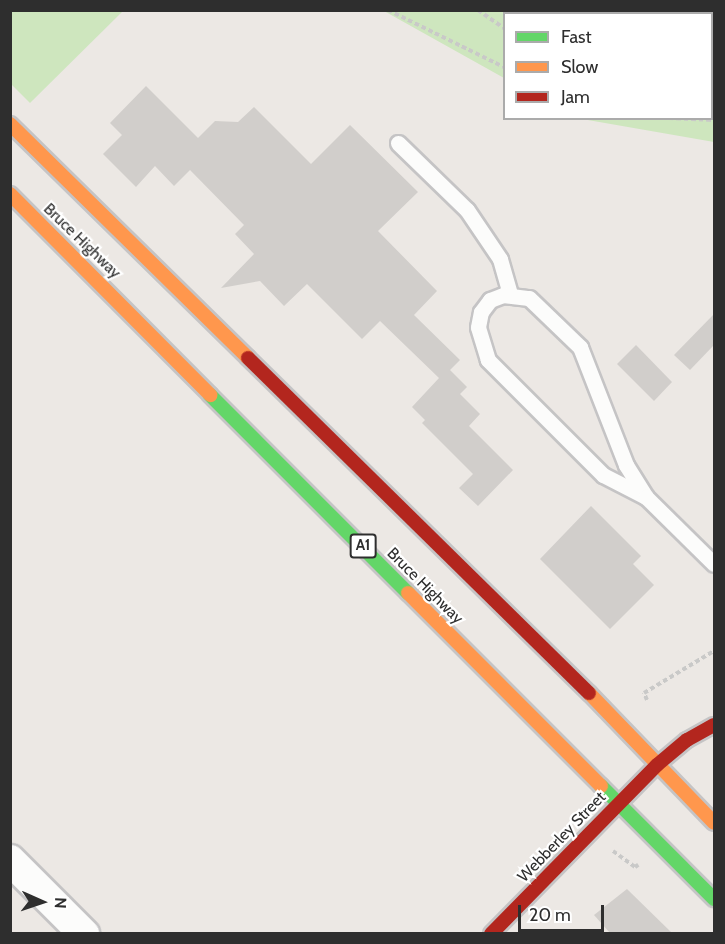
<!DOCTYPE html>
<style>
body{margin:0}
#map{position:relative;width:725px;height:944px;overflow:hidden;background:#ece8e4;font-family:Cabin,sans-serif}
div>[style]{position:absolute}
.green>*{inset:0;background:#cee6be}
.building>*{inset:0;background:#d1cecb}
.path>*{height:4px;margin-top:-2px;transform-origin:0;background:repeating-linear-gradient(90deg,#c9c9c8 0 4.5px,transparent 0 7.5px)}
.roads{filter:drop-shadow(2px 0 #c5c4c5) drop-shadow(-2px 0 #c5c4c5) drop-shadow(0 2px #c5c4c5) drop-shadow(0 -2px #c5c4c5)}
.lane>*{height:15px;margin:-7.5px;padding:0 7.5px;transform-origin:7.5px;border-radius:7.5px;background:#fcfcfb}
.street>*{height:30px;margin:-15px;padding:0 15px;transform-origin:15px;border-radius:15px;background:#fcfcfb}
.fast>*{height:14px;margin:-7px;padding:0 7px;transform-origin:7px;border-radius:7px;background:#63d668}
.slow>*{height:14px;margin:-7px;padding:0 7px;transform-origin:7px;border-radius:7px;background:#ff974d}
.jam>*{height:14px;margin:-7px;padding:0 7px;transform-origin:7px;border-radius:7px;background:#b3261e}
span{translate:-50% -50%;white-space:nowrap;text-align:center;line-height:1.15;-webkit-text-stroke:4.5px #fff;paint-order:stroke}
.shield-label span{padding:2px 4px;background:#fff;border:2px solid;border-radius:4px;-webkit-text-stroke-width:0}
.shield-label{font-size:15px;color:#2e2e2e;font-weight:700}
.street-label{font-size:16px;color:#2e2e2e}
.frame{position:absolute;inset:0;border:12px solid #2e2e2e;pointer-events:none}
.legend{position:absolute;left:503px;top:12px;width:210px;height:108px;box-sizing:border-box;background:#fff;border:2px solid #ababab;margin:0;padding:8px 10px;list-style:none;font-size:18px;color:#2e2e2e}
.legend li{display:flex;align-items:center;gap:12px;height:30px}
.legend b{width:30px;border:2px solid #ababab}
.north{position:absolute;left:12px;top:872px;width:60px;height:60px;-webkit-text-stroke:4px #fff;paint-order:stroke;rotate:93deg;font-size:16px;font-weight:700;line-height:24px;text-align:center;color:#2e2e2e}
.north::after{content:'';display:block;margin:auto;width:21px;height:27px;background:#2e2e2e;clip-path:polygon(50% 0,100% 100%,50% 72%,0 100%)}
.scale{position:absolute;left:518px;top:905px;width:86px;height:27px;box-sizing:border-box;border:3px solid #2e2e2e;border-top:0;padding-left:8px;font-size:18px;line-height:21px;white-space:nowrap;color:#2e2e2e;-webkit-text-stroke:4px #fff;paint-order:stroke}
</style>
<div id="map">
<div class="green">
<i style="clip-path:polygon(10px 11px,11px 10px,123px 11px,30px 103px,11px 84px)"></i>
<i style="clip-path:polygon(384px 11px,714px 11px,714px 142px,582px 119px,712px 118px,712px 14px,504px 14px,504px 78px)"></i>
</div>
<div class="building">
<i style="clip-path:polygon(146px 86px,198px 138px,215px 121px,238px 122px,254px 107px,311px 164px,350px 125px,418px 192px,378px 231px,437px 291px,414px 315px,460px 360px,450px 370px,467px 387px,460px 394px,480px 414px,469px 426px,513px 470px,478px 506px,459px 488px,473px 474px,422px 423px,425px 420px,412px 407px,439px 378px,380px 321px,362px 339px,307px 284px,284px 306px,260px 281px,221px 288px,254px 254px,235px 234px,244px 225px,190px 170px,174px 186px,155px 166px,136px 187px,103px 154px,122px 135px,110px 123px)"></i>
<i style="clip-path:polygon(714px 314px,714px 345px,690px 370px,674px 355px)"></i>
<i style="clip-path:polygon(636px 345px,672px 382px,654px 401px,617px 364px)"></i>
<i style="clip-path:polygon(591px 506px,641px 556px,633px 564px,654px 585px,610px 629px,540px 559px)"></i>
<i style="clip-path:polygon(627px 889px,672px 933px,610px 933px,594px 915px)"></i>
</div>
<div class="path">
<i style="left:388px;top:10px;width:129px;rotate:26.2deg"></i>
<i style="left:478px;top:10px;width:32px;rotate:35deg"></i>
<i style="left:507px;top:10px;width:6px;rotate:39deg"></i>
<i style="left:712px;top:78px;width:2px"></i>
<i style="left:669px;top:118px;width:45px;rotate:2.5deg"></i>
<i style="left:647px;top:700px;width:8px;rotate:-113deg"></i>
<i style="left:644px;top:693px;width:82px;rotate:-31deg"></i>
<i style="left:613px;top:851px;width:27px;rotate:36deg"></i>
<i style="left:635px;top:867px;width:4px;rotate:-34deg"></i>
</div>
<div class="roads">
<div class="lane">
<i style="left:398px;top:143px;width:96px;rotate:44.2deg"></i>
<i style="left:467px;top:210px;width:59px;rotate:56deg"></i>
<i style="left:500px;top:259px;width:37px;rotate:74deg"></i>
<i style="left:646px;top:497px;width:48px;rotate:-152.9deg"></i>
<i style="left:603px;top:475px;width:163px;rotate:-135deg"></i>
<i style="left:488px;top:360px;width:34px;rotate:-107deg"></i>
<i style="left:478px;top:327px;width:15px;rotate:-79deg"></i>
<i style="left:481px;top:312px;width:15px;rotate:-53deg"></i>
<i style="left:490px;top:300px;width:14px;rotate:-21deg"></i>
<i style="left:503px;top:295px;width:26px;rotate:7deg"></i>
<i style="left:529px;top:298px;width:71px;rotate:43.9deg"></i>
<i style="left:580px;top:347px;width:127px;rotate:68.7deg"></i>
<i style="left:626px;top:465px;width:38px;rotate:58deg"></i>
<i style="left:646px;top:497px;width:95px;rotate:44.6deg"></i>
</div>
<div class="street">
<i style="left:10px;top:860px;width:105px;rotate:45deg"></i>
</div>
<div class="fast">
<i style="left:210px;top:395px;width:280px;rotate:45deg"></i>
<i style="left:601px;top:786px;width:160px;rotate:45deg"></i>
</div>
<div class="slow">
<i style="left:10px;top:124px;width:334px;rotate:44.5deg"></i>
<i style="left:10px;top:194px;width:284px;rotate:45.1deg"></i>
<i style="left:408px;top:593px;width:273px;rotate:45deg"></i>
<i style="left:589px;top:693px;width:180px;rotate:46.1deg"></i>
</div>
<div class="jam">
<i style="left:248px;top:358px;width:478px;rotate:44.5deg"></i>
<i style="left:491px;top:934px;width:237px;rotate:-45.5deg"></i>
<i style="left:657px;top:765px;width:39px;rotate:-40deg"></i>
<i style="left:687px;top:740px;width:31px;rotate:-29deg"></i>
</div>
</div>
<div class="shield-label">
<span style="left:363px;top:546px">A1</span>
</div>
<div class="street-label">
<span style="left:82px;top:241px;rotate:44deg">Bruce Highway</span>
<span style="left:425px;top:586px;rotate:45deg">Bruce Highway</span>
<span style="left:562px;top:837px;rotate:-46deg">Webberley Street</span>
</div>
<div class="frame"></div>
<ul class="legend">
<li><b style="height:8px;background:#63d668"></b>Fast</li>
<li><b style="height:8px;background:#ff974d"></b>Slow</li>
<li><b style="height:8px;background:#b3261e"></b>Jam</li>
</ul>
<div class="north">N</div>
<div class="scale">20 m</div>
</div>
